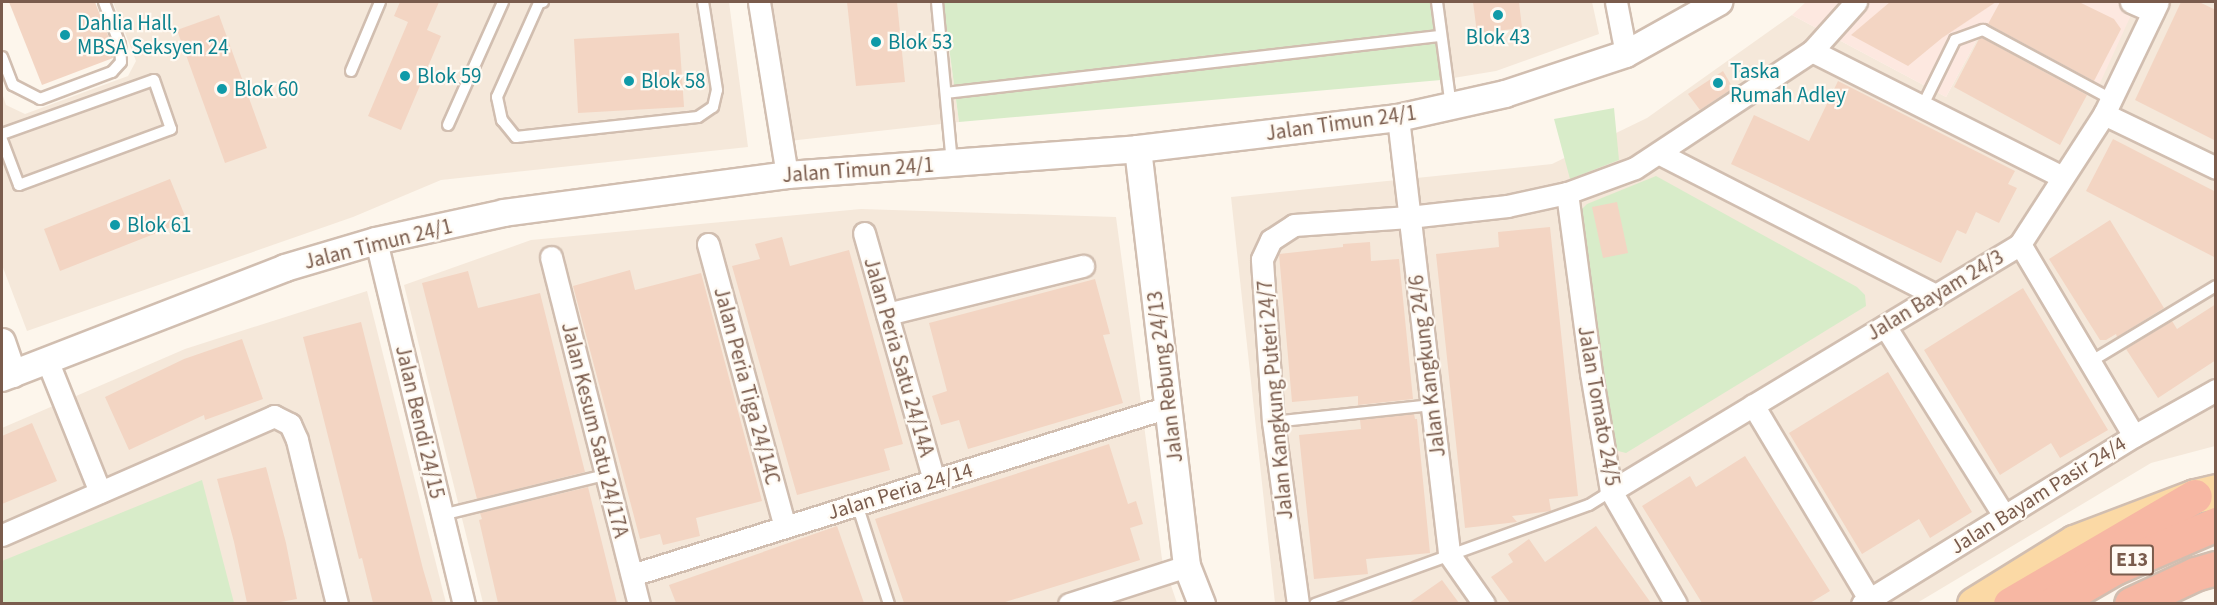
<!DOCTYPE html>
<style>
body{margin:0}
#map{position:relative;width:2217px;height:605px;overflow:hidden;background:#fdf6ec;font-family:"Source Sans 3",sans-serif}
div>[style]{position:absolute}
.residential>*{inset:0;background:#f5e8da}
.commercial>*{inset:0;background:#fde8e0}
.green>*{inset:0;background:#d8ecc9}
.building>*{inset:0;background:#f3d5c3}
.roads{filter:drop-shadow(2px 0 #d1beb0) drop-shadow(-2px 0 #d1beb0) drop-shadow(0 2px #d1beb0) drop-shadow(0 -2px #d1beb0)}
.service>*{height:10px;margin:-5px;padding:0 5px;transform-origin:5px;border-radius:5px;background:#fff}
.minor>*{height:21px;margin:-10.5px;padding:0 10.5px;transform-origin:10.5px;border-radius:10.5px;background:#fff}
.tertiary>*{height:26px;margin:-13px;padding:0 13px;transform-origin:13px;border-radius:13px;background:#fff}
.primary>*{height:33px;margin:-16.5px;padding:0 16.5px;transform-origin:16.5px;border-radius:16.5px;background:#fbd9a5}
.motorway>*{height:33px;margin:-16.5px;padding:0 16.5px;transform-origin:16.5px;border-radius:16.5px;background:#f7b7a3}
.dots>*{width:16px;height:16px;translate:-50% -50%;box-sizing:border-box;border:3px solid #fffaf3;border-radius:50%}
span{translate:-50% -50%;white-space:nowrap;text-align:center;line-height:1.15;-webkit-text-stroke:4.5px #fffaf3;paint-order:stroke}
.shield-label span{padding:2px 4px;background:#fffaf3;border:2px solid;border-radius:4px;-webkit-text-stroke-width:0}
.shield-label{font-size:20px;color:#7a5c4d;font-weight:700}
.culture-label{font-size:21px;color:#0d838f}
.left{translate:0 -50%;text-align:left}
.street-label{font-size:21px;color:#7a5c4d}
.frame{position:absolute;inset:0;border:3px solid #7a5c4d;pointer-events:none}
</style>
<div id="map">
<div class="residential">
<i style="clip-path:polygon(113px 2px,729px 2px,748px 147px,441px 180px,353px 217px,27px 331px,2px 265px,2px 93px,6px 105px,25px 114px,128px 76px,136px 61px)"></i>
<i style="clip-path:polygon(769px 2px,943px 2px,959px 122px,789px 141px)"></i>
<i style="clip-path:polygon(1430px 2px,1592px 2px,1599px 34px,1496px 71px,1441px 80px)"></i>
<i style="clip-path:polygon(2137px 2px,2215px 2px,2215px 446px,2151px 463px,1917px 603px,1275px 603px,1231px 197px,1552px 164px,1647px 118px,1792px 15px,1946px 97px,1980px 34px)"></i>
<i style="clip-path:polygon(861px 209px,1116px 217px,1162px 559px,1177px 603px,483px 603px,404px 285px,531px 240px)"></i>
<i style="clip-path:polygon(367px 291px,446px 603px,2px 603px,2px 428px,185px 349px)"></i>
</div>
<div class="commercial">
<i style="clip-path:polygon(1806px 2px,2137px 2px,2095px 94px,1980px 34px,1946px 97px,1792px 15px)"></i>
</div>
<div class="green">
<i style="clip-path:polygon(943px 2px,1430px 2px,1441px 80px,959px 122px)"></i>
<i style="clip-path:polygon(1614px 108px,1619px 160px,1570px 179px,1554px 119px)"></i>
<i style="clip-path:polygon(1656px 176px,1857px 287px,1865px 295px,1866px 306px,1626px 453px,1614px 450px,1606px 440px,1578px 213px,1587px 204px)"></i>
<i style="clip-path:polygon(202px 480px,234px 603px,2px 603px,2px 561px)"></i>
</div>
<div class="building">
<i style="clip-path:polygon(9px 2px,95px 2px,113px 48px,113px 58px,42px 85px)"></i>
<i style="clip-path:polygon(400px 2px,439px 2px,427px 30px,441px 36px,401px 130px,368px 116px,408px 22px,394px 16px)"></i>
<i style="clip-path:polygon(847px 2px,897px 2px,905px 82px,856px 86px)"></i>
<i style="clip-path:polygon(1473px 2px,1519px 2px,1522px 28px,1477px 33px)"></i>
<i style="clip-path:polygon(1890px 2px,1996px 2px,1942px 38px,1908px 66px,1851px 35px)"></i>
<i style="clip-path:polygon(2000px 2px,2079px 2px,2114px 19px,2121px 29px,2094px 81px,1988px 24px)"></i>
<i style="clip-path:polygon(2181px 2px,2199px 2px,2216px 10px,2216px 141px,2135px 100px)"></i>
<i style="clip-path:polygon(219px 15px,267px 148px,225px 163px,177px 30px)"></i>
<i style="clip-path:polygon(679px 33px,684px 107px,578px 113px,574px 39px)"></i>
<i style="clip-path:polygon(1982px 38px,2087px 95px,2060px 145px,1954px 87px,1979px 39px)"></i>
<i style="clip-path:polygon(1723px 71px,1733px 88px,1700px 110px,1688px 94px)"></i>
<i style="clip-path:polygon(1838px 81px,2015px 171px,2008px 184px,2017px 188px,1999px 223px,1976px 212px,1966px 234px,1957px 230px,1941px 263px,1731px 164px,1754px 115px,1809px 141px)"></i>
<i style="clip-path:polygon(2113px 139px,2216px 192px,2216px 258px,2086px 191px)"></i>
<i style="clip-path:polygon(170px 179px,187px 221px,60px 271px,44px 229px)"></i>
<i style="clip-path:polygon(1617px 202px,1628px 253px,1603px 258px,1592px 207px)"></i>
<i style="clip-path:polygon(2110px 220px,2164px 308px,2117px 337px,2116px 334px,2106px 340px,2100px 340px,2049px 259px)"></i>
<i style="clip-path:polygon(1550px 227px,1578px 496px,1549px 499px,1551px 511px,1512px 516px,1517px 522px,1465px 528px,1436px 254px,1499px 247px,1498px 232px)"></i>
<i style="clip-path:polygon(782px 237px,790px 266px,849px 250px,903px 444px,884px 449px,890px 470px,797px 495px,732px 266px,760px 259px,755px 244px)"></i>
<i style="clip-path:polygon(1370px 242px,1371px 261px,1399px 259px,1413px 399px,1358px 405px,1358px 396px,1292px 402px,1279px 254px,1343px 247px,1343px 244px)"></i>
<i style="clip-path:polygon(630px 270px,635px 290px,701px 273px,762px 501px,696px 518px,700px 536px,663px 545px,660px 534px,640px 539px,573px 286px)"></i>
<i style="clip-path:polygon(468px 271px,478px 308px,540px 293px,585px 472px,477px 499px,422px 283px)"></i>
<i style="clip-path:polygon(1095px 279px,1110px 334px,1103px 335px,1123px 403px,968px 449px,959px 420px,941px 425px,932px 396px,947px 391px,929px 323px)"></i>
<i style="clip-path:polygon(2023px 288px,2108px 430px,2060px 458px,2051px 443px,2000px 475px,1924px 350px)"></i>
<i style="clip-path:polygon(2216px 304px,2216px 360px,2158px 398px,2126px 349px,2172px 321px,2177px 329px)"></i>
<i style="clip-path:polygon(361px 322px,423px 569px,433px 603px,373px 603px,362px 558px,359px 559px,303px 337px)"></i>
<i style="clip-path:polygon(242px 339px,263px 399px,205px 420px,204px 415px,129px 450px,105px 397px,184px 359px)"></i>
<i style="clip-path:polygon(1888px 372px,1972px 512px,1930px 538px,1919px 519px,1862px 554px,1789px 433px)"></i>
<i style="clip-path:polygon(1414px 414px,1415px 419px,1417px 419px,1430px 553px,1366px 559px,1368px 574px,1314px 579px,1299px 435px,1361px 429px,1360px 420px)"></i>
<i style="clip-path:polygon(32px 423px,57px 481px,2px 504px,2px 436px)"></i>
<i style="clip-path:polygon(1109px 444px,1128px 504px,1136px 501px,1143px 524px,1130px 528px,1140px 560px,1002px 603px,904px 603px,875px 519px)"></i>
<i style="clip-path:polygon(1745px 456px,1830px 591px,1810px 603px,1702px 603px,1642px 506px,1690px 476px,1696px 487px)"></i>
<i style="clip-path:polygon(266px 467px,286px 543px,297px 599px,275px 603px,247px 603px,234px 542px,217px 479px)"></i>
<i style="clip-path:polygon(588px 487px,617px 603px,498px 603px,479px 520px,482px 519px,480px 513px)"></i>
<i style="clip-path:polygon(837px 526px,864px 603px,676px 603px,669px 585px)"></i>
<i style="clip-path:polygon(1596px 526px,1651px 603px,1510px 603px,1491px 577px,1513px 562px,1508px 554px,1529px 539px,1545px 562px)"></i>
<i style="clip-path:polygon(1442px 580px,1459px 603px,1409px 603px)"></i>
</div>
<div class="roads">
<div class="service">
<i style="left:543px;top:2px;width:4px;rotate:166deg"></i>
<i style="left:539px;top:3px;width:103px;rotate:114.1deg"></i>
<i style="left:497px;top:97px;width:24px;rotate:78deg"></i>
<i style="left:502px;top:120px;width:22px;rotate:51deg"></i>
<i style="left:516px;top:137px;width:183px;rotate:-6.3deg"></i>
<i style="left:698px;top:117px;width:18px;rotate:-34deg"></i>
<i style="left:713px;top:107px;width:17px;rotate:-77deg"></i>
<i style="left:717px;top:90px;width:89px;rotate:-99deg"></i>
<i style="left:937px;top:2px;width:162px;rotate:84.7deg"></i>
<i style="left:1437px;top:2px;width:106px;rotate:82.4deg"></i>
<i style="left:2px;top:57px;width:30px;rotate:69deg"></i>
<i style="left:13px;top:85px;width:30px;rotate:27deg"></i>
<i style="left:40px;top:99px;width:77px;rotate:-20.6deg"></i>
<i style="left:112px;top:72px;width:13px;rotate:-48deg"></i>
<i style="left:121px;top:62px;width:17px;rotate:-93deg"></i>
<i style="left:120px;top:45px;width:46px;rotate:-110.4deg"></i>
<i style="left:351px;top:71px;width:75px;rotate:-67.2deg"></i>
<i style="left:946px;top:93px;width:498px;rotate:-6.6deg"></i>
<i style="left:1922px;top:107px;width:75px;rotate:-63.8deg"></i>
<i style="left:1955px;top:40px;width:30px;rotate:-20deg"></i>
<i style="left:1983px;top:30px;width:145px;rotate:28.3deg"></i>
<i style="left:448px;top:125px;width:135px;rotate:-65.9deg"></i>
<i style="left:2px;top:134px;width:161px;rotate:-19.6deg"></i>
<i style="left:154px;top:80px;width:52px;rotate:70.9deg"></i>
<i style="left:171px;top:129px;width:162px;rotate:159.8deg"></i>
<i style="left:19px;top:185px;width:48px;rotate:-110.7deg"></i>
<i style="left:2090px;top:362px;width:147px;rotate:-31.1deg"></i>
<i style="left:1273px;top:422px;width:160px;rotate:-6.1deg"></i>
<i style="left:857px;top:504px;width:105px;rotate:72.3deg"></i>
<i style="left:442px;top:515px;width:168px;rotate:-13.8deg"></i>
<i style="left:1315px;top:604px;width:291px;rotate:-19.9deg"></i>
<i style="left:1589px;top:505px;width:26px;rotate:-32deg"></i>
</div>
<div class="minor">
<i style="left:759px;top:2px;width:175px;rotate:80.8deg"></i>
<i style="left:1616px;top:2px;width:53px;rotate:79.1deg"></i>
<i style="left:2131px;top:2px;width:24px;rotate:24deg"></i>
<i style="left:1812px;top:51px;width:280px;rotate:26.7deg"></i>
<i style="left:2104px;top:114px;width:124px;rotate:25.7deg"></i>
<i style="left:1398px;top:118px;width:439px;rotate:83.3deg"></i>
<i style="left:1449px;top:554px;width:61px;rotate:55deg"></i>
<i style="left:1660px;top:154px;width:310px;rotate:27.1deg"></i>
<i style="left:1567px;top:193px;width:182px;rotate:82.4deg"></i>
<i style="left:1591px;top:373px;width:120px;rotate:80.4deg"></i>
<i style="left:1611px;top:491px;width:130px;rotate:60.1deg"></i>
<i style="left:864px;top:233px;width:257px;rotate:74.2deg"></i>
<i style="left:376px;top:241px;width:374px;rotate:76.4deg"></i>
<i style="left:708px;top:244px;width:293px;rotate:74.8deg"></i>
<i style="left:2020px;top:244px;width:223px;rotate:59.3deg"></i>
<i style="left:551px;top:257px;width:358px;rotate:75.8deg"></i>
<i style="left:887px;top:314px;width:202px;rotate:-13.8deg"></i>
<i style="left:1885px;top:326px;width:224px;rotate:57.9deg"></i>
<i style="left:47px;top:360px;width:142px;rotate:68.1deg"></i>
<i style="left:1753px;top:405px;width:226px;rotate:59.1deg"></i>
<i style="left:1611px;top:491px;width:478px;rotate:-31.1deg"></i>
<i style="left:2020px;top:244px;width:155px;rotate:-57.1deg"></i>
<i style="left:2104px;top:114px;width:124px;rotate:-64.3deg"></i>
<i style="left:2px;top:535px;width:297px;rotate:-23.6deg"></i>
<i style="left:274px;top:416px;width:18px;rotate:27deg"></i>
<i style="left:290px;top:424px;width:17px;rotate:66deg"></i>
<i style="left:297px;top:440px;width:169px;rotate:76.3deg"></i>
<i style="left:632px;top:575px;width:562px;rotate:-17.4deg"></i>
<i style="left:1069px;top:604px;width:124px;rotate:-17.9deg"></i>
<i style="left:1298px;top:604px;width:184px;rotate:-97.8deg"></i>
<i style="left:1273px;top:422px;width:163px;rotate:-93.9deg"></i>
<i style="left:1262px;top:259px;width:21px;rotate:-65deg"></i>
<i style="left:1271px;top:240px;width:27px;rotate:-33deg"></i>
<i style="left:1294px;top:225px;width:115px;rotate:-4deg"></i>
<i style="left:1409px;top:217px;width:99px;rotate:-6.4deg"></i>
<i style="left:1507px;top:206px;width:61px;rotate:-12.2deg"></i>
<i style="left:1567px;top:193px;width:72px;rotate:-20.2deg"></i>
<i style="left:1635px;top:168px;width:212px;rotate:-33.5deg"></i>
<i style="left:1812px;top:51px;width:66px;rotate:-48.1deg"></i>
<i style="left:1862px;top:604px;width:320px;rotate:-31.7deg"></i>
<i style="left:2134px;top:436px;width:94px;rotate:-29.3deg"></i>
</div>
<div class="tertiary">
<i style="left:1138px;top:149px;width:420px;rotate:83.3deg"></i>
<i style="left:1187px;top:566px;width:41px;rotate:68.5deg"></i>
<i style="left:2px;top:342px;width:34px;rotate:71deg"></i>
<i style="left:2px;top:378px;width:304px;rotate:-21.2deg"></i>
<i style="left:285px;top:268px;width:95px;rotate:-16.5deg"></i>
<i style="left:376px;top:241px;width:131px;rotate:-12.3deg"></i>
<i style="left:504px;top:213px;width:286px;rotate:-7.6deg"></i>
<i style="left:787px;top:175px;width:352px;rotate:-4.2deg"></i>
<i style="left:1138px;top:149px;width:262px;rotate:-6.8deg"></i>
<i style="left:1398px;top:118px;width:110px;rotate:-12.6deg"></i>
<i style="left:1505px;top:94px;width:127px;rotate:-18.3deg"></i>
<i style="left:1626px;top:54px;width:107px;rotate:-29.2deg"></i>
</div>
<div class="primary">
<i style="left:1974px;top:604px;width:118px;rotate:-31.8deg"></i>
<i style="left:2074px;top:542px;width:129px;rotate:-20.8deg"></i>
<i style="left:2195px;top:496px;width:22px;rotate:-13deg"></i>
</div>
<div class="motorway">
<i style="left:2010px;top:604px;width:214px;rotate:-30.3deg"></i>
<i style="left:2052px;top:604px;width:72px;rotate:-30.1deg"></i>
<i style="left:2114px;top:568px;width:111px;rotate:-23.3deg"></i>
<i style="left:2131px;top:604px;width:71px;rotate:-25.1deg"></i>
<i style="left:2195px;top:574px;width:22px;rotate:-16deg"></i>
</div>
</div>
<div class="dots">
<i style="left:1498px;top:15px;background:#0f9aa8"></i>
<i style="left:65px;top:35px;background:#0f9aa8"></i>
<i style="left:876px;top:42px;background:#0f9aa8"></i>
<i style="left:405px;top:76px;background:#0f9aa8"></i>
<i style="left:629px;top:81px;background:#0f9aa8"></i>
<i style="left:1718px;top:83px;background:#0f9aa8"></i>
<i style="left:222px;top:89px;background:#0f9aa8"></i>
<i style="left:115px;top:225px;background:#0f9aa8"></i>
</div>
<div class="shield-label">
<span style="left:2132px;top:560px">E13</span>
</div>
<div class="culture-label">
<span class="left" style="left:77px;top:35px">Dahlia Hall,<br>MBSA Seksyen 24</span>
<span style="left:1498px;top:37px">Blok 43</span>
<span class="left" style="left:888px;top:42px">Blok 53</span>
<span class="left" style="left:1730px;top:83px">Taska<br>Rumah Adley</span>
<span class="left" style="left:417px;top:76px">Blok 59</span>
<span class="left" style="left:641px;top:81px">Blok 58</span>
<span class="left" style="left:234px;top:89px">Blok 60</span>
<span class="left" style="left:127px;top:225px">Blok 61</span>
</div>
<div class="street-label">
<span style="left:1341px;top:123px;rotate:-8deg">Jalan Timun 24/1</span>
<span style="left:858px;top:170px;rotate:-4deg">Jalan Timun 24/1</span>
<span style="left:378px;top:244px;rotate:-14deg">Jalan Timun 24/1</span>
<span style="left:1935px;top:295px;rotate:-31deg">Jalan Bayam 24/3</span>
<span style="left:899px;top:357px;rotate:74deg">Jalan Peria Satu 24/14A</span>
<span style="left:1427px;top:366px;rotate:-97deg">Jalan Kangkung 24/6</span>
<span style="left:1165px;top:377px;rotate:-97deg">Jalan Rebung 24/13</span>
<span style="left:747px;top:386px;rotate:75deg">Jalan Peria Tiga 24/14C</span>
<span style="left:1275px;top:400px;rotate:-95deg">Jalan Kangkung Puteri 24/7</span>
<span style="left:1599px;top:406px;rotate:80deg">Jalan Tomato 24/5</span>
<span style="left:420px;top:422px;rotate:77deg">Jalan Bendi 24/15</span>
<span style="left:595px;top:430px;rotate:76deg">Jalan Kesum Satu 24/17A</span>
<span style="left:900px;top:491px;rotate:-17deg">Jalan Peria 24/14</span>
<span style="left:2038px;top:495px;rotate:-32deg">Jalan Bayam Pasir 24/4</span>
</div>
<div class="frame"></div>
</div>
